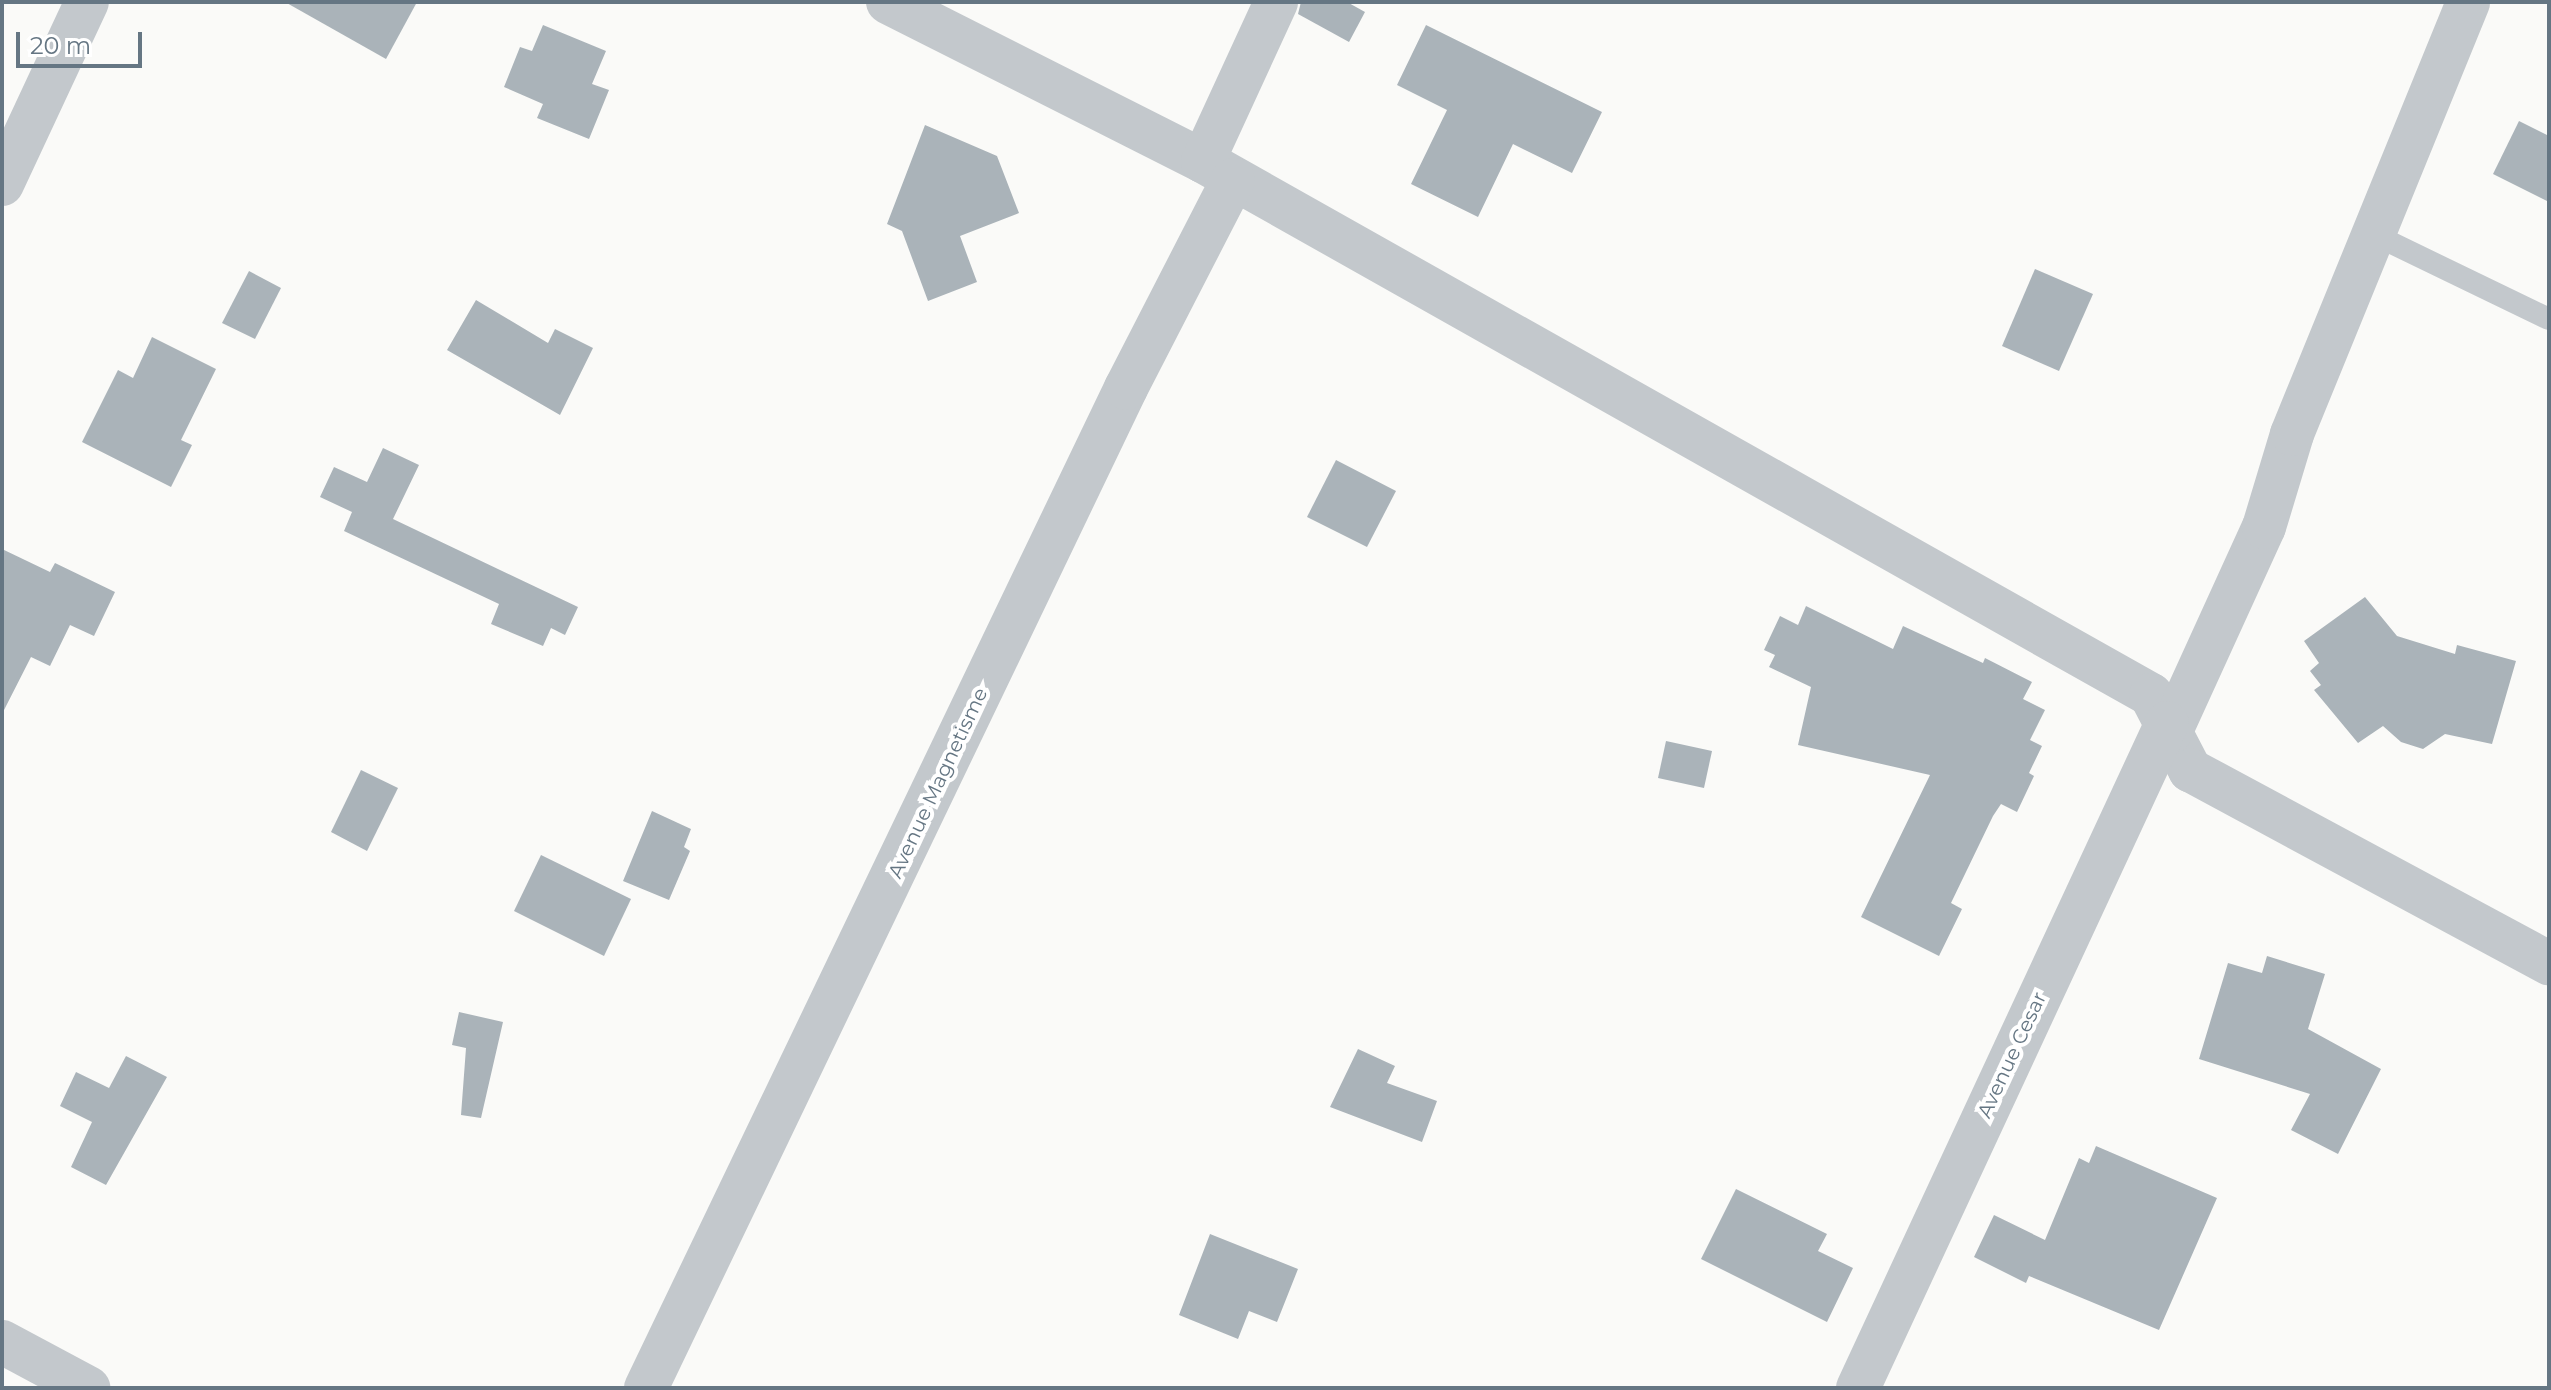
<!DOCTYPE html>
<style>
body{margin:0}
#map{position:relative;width:2551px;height:1390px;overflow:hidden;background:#fafaf8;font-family:Montserrat,sans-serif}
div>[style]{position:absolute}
.building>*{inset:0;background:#aab3b9}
.service>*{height:22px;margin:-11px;padding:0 11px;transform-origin:11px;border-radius:11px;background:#c3c8cc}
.minor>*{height:44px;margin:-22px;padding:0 22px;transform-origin:22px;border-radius:22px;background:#c3c8cc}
span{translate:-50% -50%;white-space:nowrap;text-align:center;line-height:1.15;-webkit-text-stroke:8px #fff;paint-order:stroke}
.street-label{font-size:20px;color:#657683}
.frame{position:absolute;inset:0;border:4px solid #657683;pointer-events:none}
.scale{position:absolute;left:16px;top:32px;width:126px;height:36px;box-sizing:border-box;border:4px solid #657683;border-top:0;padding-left:10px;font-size:24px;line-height:28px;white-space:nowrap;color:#657683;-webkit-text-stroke:6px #fff;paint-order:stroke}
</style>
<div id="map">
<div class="building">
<i style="clip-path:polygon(285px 2px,417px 2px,386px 59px)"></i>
<i style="clip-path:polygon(1301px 2px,1347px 2px,1365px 12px,1349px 42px,1298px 14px)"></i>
<i style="clip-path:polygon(543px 25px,606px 51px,592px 84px,609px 90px,589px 139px,537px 118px,543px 104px,504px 87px,520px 47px,532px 51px)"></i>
<i style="clip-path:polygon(1426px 25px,1602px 112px,1572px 173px,1513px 144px,1478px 217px,1411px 184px,1447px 110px,1397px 85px)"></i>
<i style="clip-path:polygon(2519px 121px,2549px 136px,2549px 202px,2493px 174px)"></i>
<i style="clip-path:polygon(925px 125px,997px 156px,1019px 213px,960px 236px,977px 282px,928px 301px,902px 231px,887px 224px)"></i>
<i style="clip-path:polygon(2035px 269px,2093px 294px,2059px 371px,2002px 346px)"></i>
<i style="clip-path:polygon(249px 271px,281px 288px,255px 339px,222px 323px)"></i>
<i style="clip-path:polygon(476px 300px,548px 343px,555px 329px,593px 348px,560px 415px,447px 350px)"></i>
<i style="clip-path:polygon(152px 337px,216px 369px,181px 440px,192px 445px,171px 487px,82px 442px,118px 370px,133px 378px)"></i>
<i style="clip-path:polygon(383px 448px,419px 465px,393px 519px,578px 607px,565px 635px,551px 628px,543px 646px,491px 624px,499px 604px,344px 531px,352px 512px,320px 497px,334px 467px,367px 482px)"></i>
<i style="clip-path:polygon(1336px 460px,1396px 491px,1367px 547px,1307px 517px)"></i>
<i style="clip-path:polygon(2px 549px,50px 572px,55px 563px,115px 592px,94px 636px,70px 625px,50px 666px,31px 657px,2px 714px)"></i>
<i style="clip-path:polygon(2365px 597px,2397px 636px,2455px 654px,2457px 645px,2516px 661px,2492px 744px,2445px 734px,2423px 749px,2401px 742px,2383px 726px,2358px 743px,2314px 690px,2321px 685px,2310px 671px,2319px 663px,2304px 641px)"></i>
<i style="clip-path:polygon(1806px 606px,1893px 649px,1903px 626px,1983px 663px,1985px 658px,2032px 682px,2023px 699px,2045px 710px,2030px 740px,2042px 746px,2029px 773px,2034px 776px,2017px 812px,2001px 804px,1993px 816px,1951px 903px,1962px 909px,1939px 956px,1861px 917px,1930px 775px,1798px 745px,1811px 687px,1769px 667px,1775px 655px,1764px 650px,1780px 616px,1798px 625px)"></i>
<i style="clip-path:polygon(1666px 741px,1712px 751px,1704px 788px,1658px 778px)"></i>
<i style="clip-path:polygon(361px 770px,398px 788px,367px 851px,331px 832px)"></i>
<i style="clip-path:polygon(652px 811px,691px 829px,684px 847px,690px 851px,669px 900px,623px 881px)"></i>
<i style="clip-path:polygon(541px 855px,631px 899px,604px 956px,514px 911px)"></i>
<i style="clip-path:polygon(2267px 956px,2325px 974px,2308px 1029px,2381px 1069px,2338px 1154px,2291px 1130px,2310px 1094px,2199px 1059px,2228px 963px,2262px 973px)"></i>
<i style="clip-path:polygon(459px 1012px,503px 1022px,481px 1118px,461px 1115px,466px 1048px,452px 1045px)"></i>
<i style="clip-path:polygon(1358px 1049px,1395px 1066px,1387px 1083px,1437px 1101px,1422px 1142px,1330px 1107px)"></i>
<i style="clip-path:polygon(126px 1056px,167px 1077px,106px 1185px,71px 1167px,92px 1122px,60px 1106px,76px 1072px,109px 1088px)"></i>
<i style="clip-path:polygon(2096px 1146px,2217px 1198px,2159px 1330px,2029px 1276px,2026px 1283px,1974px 1257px,1994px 1215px,2045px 1240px,2079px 1158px,2089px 1163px)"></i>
<i style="clip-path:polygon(1736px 1189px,1827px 1234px,1818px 1251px,1853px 1268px,1827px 1322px,1701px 1259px)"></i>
<i style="clip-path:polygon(1210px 1234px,1298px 1269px,1277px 1322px,1249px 1311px,1238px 1339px,1179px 1315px)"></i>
</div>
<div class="service">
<i style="left:2373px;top:234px;width:195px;rotate:25.8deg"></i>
</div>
<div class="minor">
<i style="left:888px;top:2px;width:353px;rotate:26.8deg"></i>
<i style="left:1203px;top:161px;width:1088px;rotate:29.39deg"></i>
<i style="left:2151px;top:695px;width:85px;rotate:62.5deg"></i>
<i style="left:2190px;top:770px;width:408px;rotate:28.3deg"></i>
<i style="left:1203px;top:161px;width:175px;rotate:-65.3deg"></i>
<i style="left:2px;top:184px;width:201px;rotate:-65deg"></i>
<i style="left:2170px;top:733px;width:226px;rotate:-65.5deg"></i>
<i style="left:2264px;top:527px;width:97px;rotate:-73.2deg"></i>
<i style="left:2292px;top:434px;width:466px;rotate:-67.8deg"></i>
<i style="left:2px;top:1342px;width:98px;rotate:28.1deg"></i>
<i style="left:646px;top:1388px;width:1109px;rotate:-64.36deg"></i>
<i style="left:1126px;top:388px;width:234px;rotate:-62.8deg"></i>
<i style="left:1858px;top:1388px;width:733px;rotate:-65.08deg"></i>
</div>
<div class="street-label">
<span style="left:938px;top:783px;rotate:-65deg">Avenue Magnetisme</span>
<span style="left:2012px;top:1055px;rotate:-65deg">Avenue Cesar</span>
</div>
<div class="frame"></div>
<div class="scale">20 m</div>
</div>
